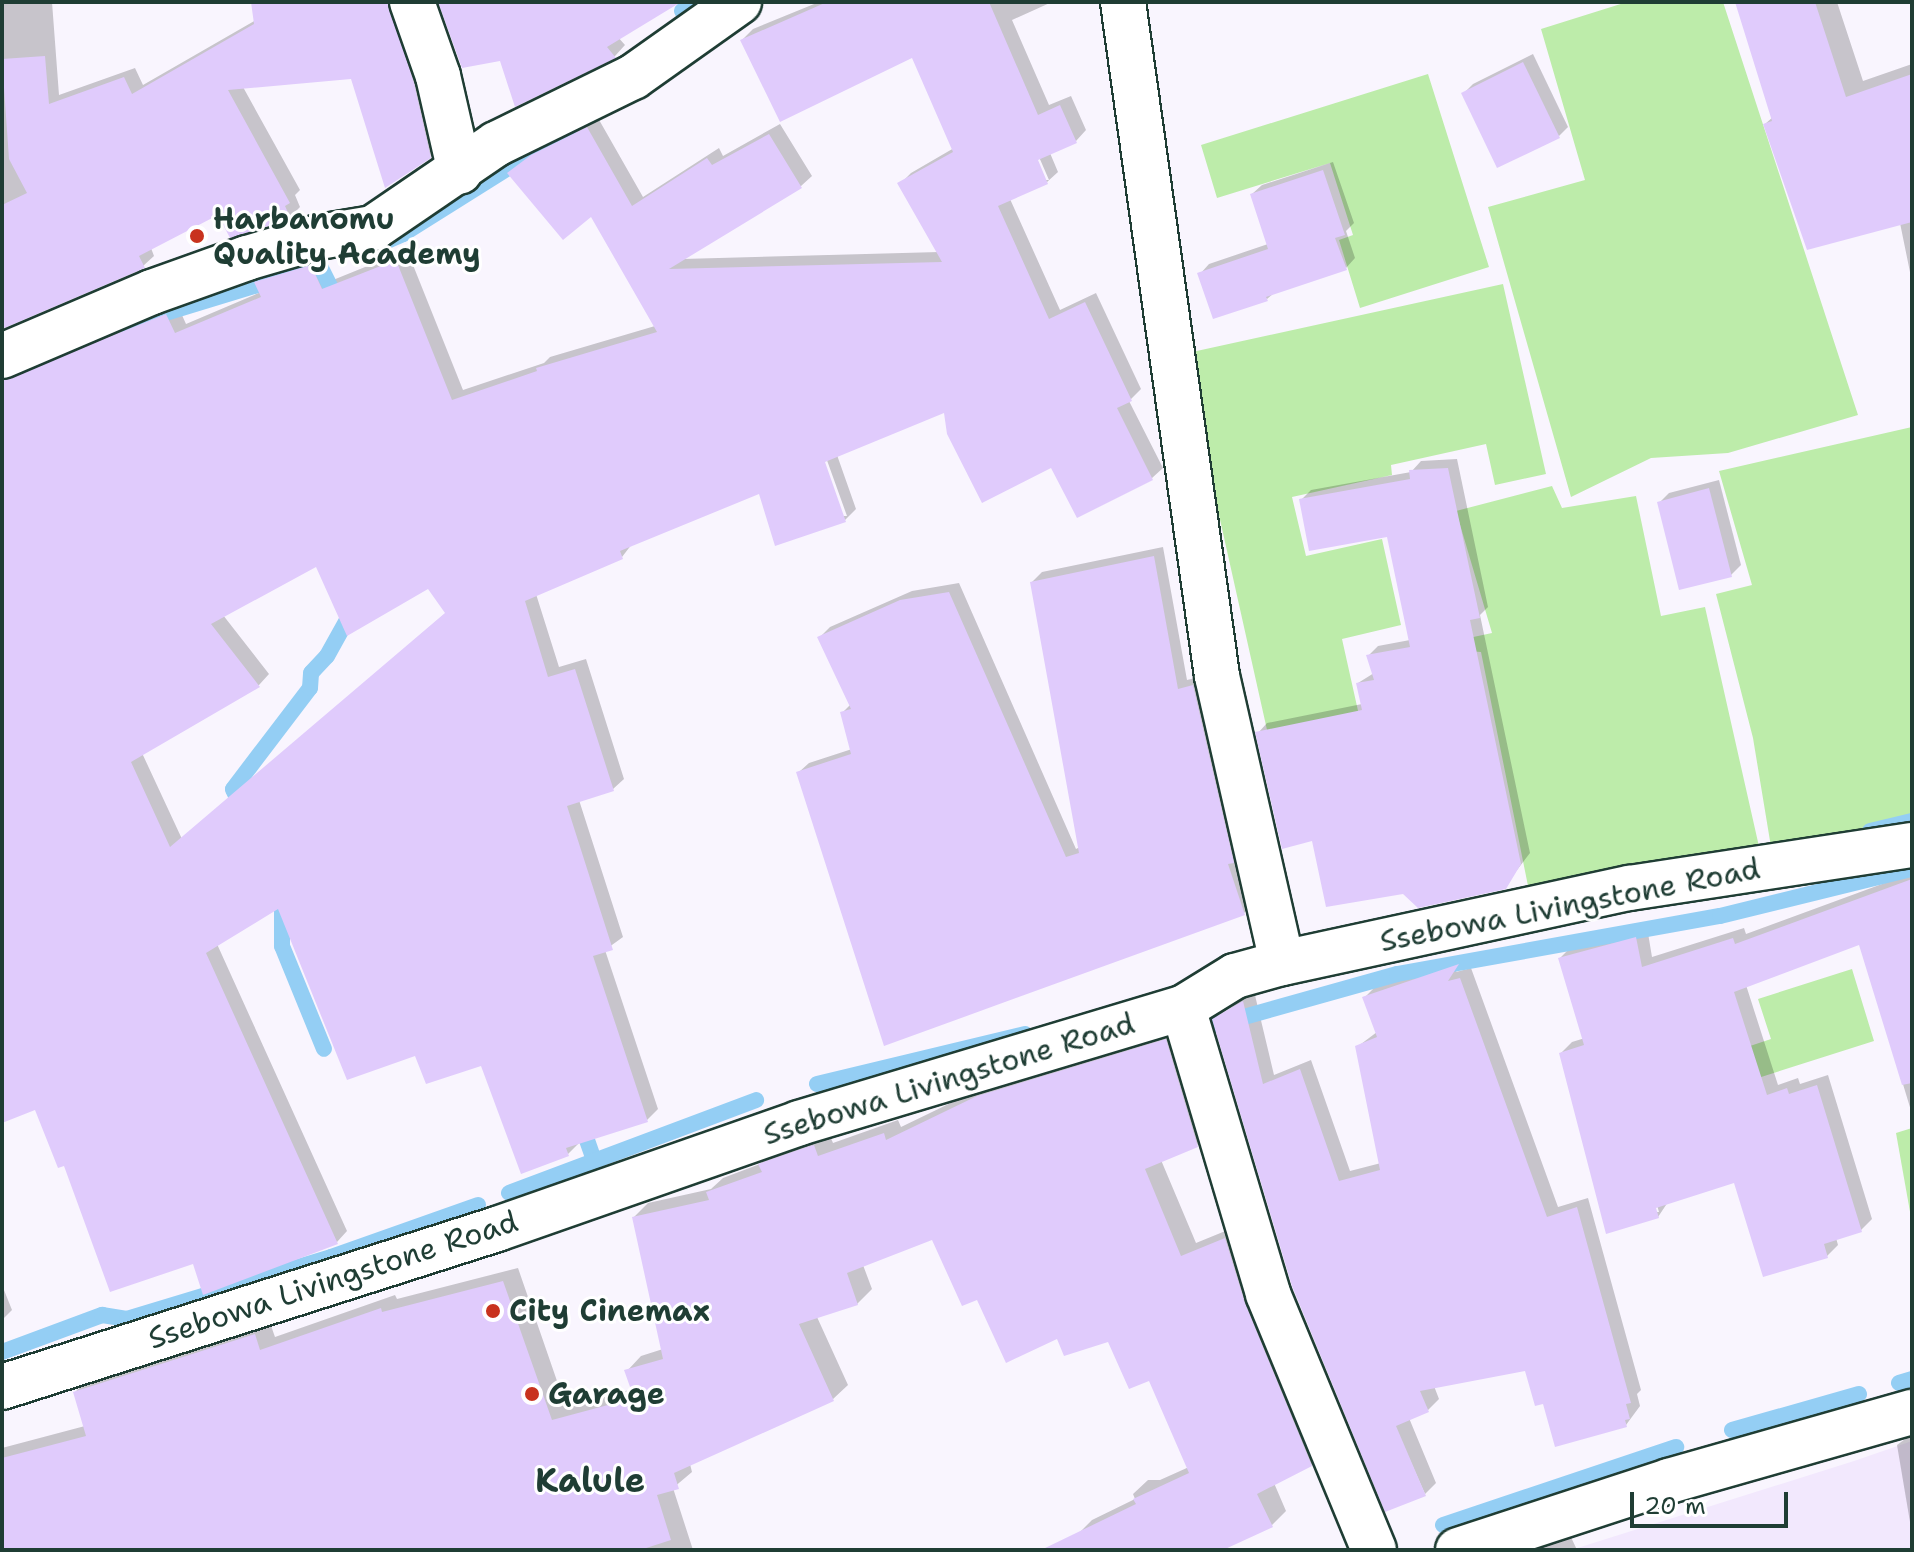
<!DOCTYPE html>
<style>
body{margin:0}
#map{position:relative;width:1914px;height:1552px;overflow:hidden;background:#f9f5fe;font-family:"Shantell Sans",sans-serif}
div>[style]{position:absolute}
.built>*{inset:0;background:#f2e8fd}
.green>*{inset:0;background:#bdecaa}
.shadow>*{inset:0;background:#0003}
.stream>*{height:16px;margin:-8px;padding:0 8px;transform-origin:8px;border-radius:8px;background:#94cef4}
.building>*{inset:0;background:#e0cbfc}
.roads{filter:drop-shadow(2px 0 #1f3d34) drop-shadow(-2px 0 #1f3d34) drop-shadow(0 2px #1f3d34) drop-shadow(0 -2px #1f3d34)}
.street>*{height:44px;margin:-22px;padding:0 22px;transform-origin:22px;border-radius:22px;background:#fff}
.dots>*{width:22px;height:22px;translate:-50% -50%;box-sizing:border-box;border:4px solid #fff;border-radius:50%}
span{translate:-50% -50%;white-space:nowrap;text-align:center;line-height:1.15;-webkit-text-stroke:6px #fff;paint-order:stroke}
.poi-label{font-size:30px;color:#1f3d34;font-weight:700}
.left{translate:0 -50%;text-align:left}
.street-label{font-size:30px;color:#1f3d34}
.quarter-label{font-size:34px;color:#1f3d34;font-weight:700}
.frame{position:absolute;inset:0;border:4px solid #1f3d34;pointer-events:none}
.scale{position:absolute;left:1630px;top:1492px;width:158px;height:36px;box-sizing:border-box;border:4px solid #1f3d34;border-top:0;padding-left:10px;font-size:24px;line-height:28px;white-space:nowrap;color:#1f3d34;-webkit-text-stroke:6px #fff;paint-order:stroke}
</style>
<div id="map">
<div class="built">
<i style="clip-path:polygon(1912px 1441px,1912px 1550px,1571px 1550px,1854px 1461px)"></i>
</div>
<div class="green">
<i style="clip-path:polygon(1627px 2px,1723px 2px,1858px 415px,1728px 453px,1651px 458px,1571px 497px,1488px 207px,1585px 180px,1541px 29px)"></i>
<i style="clip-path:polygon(1428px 74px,1489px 267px,1360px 308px,1339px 240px,1353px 235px,1330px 163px,1217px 198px,1201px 145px)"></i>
<i style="clip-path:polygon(1503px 284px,1546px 474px,1495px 485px,1486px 444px,1391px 465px,1392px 475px,1292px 497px,1306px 556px,1382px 539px,1401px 625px,1342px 639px,1375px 787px,1284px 806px,1183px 354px)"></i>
<i style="clip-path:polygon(1912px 427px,1912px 814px,1772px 853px,1753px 738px,1716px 594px,1752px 585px,1719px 471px)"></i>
<i style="clip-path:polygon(1552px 486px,1562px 508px,1636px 496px,1661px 616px,1705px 607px,1760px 851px,1530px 896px,1481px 652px,1466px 651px,1464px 639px,1492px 633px,1456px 511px)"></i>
<i style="clip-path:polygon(1852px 969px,1874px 1041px,1736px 1085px,1726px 1054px,1771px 1039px,1758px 999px)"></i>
<i style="clip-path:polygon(1912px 1128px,1912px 1223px,1896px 1133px)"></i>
</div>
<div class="shadow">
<i style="clip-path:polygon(2px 2px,52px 2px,59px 95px,135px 68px,143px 85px,256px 20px,253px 2px,400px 2px,441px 145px,430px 156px,353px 77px,243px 87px,300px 190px,295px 195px,300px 207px,290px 217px,218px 212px,151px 248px,154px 256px,143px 266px,2px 327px)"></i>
<i style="clip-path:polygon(441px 2px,604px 2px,617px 36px,625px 45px,615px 56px,516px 104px,501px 59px)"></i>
<i style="clip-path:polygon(evenodd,819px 2px,1052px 2px,1012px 20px,1049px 105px,1071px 96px,1086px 130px,1076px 141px,1050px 153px,1058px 172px,1047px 182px,1010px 199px,1060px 310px,1096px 293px,1141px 389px,1129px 401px,1163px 468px,1152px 478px,1052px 465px,946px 410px,837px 455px,856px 509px,845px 520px,760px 491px,632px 544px,622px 557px,536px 594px,559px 667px,586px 659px,624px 779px,613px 789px,579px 800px,623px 937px,605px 950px,658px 1109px,647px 1120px,579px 1143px,568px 1154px,483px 1063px,416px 1054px,279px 906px,217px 944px,347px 1231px,337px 1242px,194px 1261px,65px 1164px,36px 1108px,2px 1121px,2px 367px,177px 304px,186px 324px,261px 292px,257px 282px,268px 272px,322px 256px,333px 280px,407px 250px,463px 390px,544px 363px,550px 357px,655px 326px,592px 214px,510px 173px,544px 145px,598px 118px,643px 197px,719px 148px,723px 156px,780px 124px,812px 176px,801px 186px,682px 259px,939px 252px,900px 184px,911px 173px,954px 148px,913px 55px,742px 40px,753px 29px,819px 2px,1036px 150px,1049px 180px,1045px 180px,1032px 152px,1036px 150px,819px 2px,824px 452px,847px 516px,842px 516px,820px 453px,824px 452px,819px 2px,317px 564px,428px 586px,447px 612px,182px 839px,142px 753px,259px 685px,269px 674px,223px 615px,317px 564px)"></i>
<i style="clip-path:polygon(1737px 2px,1837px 2px,1863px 81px,1912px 64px,1912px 282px,1900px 223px,1765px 124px,1773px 117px)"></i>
<i style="clip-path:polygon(1533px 54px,1568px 127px,1559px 136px,1463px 94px,1473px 84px)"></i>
<i style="clip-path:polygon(1333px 162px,1354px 223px,1346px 231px,1355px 258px,1346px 268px,1275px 292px,1267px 299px,1200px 274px,1209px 264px,1268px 244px,1252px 194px,1262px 185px)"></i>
<i style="clip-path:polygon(1457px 459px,1488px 607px,1480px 615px,1530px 853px,1504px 887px,1403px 891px,1314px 839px,1258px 733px,1267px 723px,1362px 704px,1358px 683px,1374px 673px,1368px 656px,1378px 646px,1410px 640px,1388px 534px,1301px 500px,1311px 490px,1411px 472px,1421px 461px)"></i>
<i style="clip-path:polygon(1719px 480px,1741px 565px,1731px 575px,1659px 503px,1669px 493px)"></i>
<i style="clip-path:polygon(1163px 547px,1187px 680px,1203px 676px,1254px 903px,1244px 913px,885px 1043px,799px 772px,809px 763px,852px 749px,842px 713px,851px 704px,820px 637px,830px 627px,912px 591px,959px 583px,1076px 849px,1080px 847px,1032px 582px,1042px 572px)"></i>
<i style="clip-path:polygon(evenodd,1912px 873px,1912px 1114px,1860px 942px,1746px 985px,1778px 1085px,1798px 1078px,1800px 1084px,1828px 1075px,1872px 1219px,1861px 1230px,1836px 1238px,1838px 1245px,1827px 1256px,1764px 1275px,1735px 1181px,1668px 1202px,1658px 1217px,1608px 1231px,1561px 1053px,1572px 1042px,1585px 1038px,1560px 958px,1571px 947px,1647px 927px,1652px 957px,1744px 928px,1746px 934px,1912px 873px,1655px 1198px,1659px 1212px,1655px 1212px,1651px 1199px,1655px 1198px)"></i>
<i style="clip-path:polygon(1467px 956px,1456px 972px,1471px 968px,1558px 1207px,1588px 1198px,1641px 1390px,1637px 1394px,1640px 1406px,1626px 1425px,1544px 1402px,1527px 1368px,1434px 1386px,1439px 1399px,1428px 1410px,1409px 1418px,1436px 1483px,1425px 1494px,1215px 1020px,1254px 991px,1274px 1075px,1311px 1060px,1350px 1171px,1381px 1163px,1357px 1047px,1377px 1032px,1365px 997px,1376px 986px)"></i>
<i style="clip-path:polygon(1181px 1026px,1212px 1130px,1197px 1145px,1161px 1160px,1196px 1243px,1240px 1225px,1326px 1450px,1311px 1465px,1274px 1483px,1286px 1511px,1272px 1525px,1218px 1550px,1085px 1550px,1078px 1534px,1092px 1520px,1135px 1499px,1133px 1494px,1148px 1480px,1160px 1480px,1189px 1467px,1150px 1378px,1109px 1339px,1058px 1336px,978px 1297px,933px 1237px,863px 1265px,872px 1289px,857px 1304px,817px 1317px,848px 1385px,833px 1399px,690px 1464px,692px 1472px,673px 1488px,693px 1550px,2px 1550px,2px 1448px,85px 1426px,75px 1392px,90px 1378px,269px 1320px,275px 1337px,395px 1295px,397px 1299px,518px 1268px,566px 1407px,633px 1389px,627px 1371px,641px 1356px,663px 1349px,634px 1217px,648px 1203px,711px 1189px,723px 1178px,760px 1164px,775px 1150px,828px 1131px,833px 1143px,898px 1120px,901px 1127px,994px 1082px)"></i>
<i style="clip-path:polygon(2px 1285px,12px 1310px,2px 1320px)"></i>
<i style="clip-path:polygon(1912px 1434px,1912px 1522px,1910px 1522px,1897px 1445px)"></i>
<i style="clip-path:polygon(1570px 1535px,1577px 1550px,1523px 1550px)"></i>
</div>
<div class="stream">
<i style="left:682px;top:11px;width:15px;rotate:-37deg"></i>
<i style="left:357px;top:254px;width:50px;rotate:-23.5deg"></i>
<i style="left:403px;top:234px;width:196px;rotate:-32.1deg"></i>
<i style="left:126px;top:325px;width:203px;rotate:-16.9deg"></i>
<i style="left:320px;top:266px;width:42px;rotate:63.4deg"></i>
<i style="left:244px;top:812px;width:25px;rotate:-116deg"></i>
<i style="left:233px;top:789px;width:127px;rotate:-52.7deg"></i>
<i style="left:310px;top:688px;width:15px;rotate:-86deg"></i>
<i style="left:311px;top:673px;width:23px;rotate:-47deg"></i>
<i style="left:327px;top:656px;width:54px;rotate:-61deg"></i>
<i style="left:1870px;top:831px;width:43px;rotate:-13.4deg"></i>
<i style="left:282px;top:903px;width:43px;rotate:90deg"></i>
<i style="left:282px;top:946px;width:111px;rotate:67.8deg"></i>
<i style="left:1190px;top:1028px;width:29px;rotate:-8deg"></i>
<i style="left:1219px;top:1024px;width:185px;rotate:-15.7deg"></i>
<i style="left:1397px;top:974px;width:328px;rotate:-10.2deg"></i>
<i style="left:1720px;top:916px;width:198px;rotate:-13.8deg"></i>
<i style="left:817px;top:1084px;width:214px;rotate:-13.5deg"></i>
<i style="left:581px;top:1123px;width:42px;rotate:70.7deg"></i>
<i style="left:509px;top:1193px;width:264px;rotate:-20.6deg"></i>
<i style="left:2px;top:1352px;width:107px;rotate:-20.3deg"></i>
<i style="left:102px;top:1315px;width:25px;rotate:9deg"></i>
<i style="left:127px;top:1319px;width:213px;rotate:-16.9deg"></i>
<i style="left:331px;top:1257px;width:156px;rotate:-19.5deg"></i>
<i style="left:1899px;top:1383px;width:14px;rotate:-17deg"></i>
<i style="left:1732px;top:1430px;width:132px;rotate:-15.8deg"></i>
<i style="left:1443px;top:1525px;width:246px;rotate:-18.5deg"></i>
</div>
<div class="building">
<i style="clip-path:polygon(251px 2px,388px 2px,414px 83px,431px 158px,385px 188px,351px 79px,228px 90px,290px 203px,285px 206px,291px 219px,230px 238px,218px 215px,139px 256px,145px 268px,2px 329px,2px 205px,27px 193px,9px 159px,2px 59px,45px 56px,49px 104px,124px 77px,132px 94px,254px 24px)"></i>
<i style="clip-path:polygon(438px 2px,681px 2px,607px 47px,616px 58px,515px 107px,500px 61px,462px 68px)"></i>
<i style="clip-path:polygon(evenodd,827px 2px,989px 2px,1038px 115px,1060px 105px,1077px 143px,1038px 160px,1048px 184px,998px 206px,1049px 319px,1085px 302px,1132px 401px,1117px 408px,1153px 480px,1077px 518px,1051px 468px,982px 503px,947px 434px,944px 413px,825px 462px,846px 522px,775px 546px,759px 494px,620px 551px,623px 559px,525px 601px,548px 677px,575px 669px,614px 791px,567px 806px,613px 950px,593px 956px,648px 1122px,566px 1148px,569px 1156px,521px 1174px,481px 1066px,426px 1084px,415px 1056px,347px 1080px,278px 909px,206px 953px,338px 1244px,203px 1295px,193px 1264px,110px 1292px,64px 1166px,58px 1168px,35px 1110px,2px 1123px,2px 380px,166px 314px,175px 333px,261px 297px,254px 282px,311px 265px,322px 289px,396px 260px,452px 400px,537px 371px,536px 368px,657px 332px,591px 217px,563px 240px,507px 173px,531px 155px,587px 127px,632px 206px,707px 158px,712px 165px,769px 134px,802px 188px,669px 269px,942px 262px,897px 183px,953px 152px,912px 58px,780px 122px,740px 40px,827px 2px,316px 567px,347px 636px,428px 589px,445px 613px,170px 847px,131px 762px,260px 687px,211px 624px,316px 567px)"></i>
<i style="clip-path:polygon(1735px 2px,1815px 2px,1846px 97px,1912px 74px,1912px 222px,1807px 250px,1763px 124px,1772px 121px)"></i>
<i style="clip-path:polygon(1523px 62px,1560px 138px,1497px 168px,1461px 93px)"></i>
<i style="clip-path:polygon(1323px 170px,1345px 235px,1335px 238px,1347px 270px,1266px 297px,1268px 301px,1213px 319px,1197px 273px,1268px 249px,1250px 194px)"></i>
<i style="clip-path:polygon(1448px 468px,1480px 618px,1470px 620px,1521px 864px,1506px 889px,1418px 908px,1403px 894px,1326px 907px,1312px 841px,1282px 849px,1255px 732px,1362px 710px,1356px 683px,1374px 680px,1366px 655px,1410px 647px,1387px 537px,1309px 551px,1299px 499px,1410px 479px,1409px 470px)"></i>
<i style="clip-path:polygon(1709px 488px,1732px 577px,1679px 590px,1657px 502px)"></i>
<i style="clip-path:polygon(1154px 556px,1178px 689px,1193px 685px,1234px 863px,1228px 864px,1245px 915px,884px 1046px,796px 772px,851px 754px,840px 712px,851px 709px,817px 637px,900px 600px,949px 592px,1066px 857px,1079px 853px,1030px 582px)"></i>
<i style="clip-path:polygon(1912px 879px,1912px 1083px,1902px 1085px,1859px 945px,1734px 992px,1767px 1095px,1787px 1088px,1789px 1094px,1817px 1085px,1862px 1232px,1824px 1244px,1828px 1258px,1763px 1277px,1734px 1183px,1656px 1208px,1659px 1218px,1606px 1234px,1559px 1053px,1584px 1045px,1558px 958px,1636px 937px,1642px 967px,1733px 938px,1735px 944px)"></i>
<i style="clip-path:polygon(1459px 964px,1448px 981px,1460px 978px,1547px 1217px,1577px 1207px,1631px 1403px,1626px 1404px,1630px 1419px,1625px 1420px,1627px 1427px,1555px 1447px,1543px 1404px,1535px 1406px,1525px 1371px,1420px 1391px,1429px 1412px,1396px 1426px,1426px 1496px,1385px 1512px,1292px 1286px,1212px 1019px,1243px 1001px,1263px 1084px,1300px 1069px,1339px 1181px,1380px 1170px,1355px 1046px,1377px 1037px,1362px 997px)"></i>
<i style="clip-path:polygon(1166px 1039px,1198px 1147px,1145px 1169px,1181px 1256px,1225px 1238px,1245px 1303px,1312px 1466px,1257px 1494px,1273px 1527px,1223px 1550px,1041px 1550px,1136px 1504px,1133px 1499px,1189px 1473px,1149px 1381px,1129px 1389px,1108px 1342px,1064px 1356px,1057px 1339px,1006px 1363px,977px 1300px,962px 1306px,932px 1240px,847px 1273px,858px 1305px,799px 1324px,834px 1401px,674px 1473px,679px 1489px,657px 1495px,671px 1540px,640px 1550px,2px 1550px,2px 1458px,86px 1436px,73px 1392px,255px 1334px,260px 1350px,381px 1308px,382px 1312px,503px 1281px,552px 1420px,634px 1398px,624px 1370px,663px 1359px,632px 1217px,709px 1200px,706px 1192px,762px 1172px,758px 1164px,807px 1147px,814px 1145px,818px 1156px,884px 1133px,886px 1140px,977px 1096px)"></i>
</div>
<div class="roads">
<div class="street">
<i style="left:412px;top:2px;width:78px;rotate:70.6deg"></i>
<i style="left:438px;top:76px;width:98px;rotate:77.1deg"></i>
<i style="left:1123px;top:2px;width:681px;rotate:82.06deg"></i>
<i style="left:1217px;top:676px;width:294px;rotate:77.2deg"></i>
<i style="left:2px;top:356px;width:163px;rotate:-23.1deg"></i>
<i style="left:152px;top:292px;width:101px;rotate:-19.7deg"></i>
<i style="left:247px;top:258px;width:75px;rotate:-16.3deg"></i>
<i style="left:319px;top:237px;width:55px;rotate:-9.5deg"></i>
<i style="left:373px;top:228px;width:149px;rotate:-34.3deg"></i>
<i style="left:496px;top:144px;width:153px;rotate:-26.1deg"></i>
<i style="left:633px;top:77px;width:130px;rotate:-35.3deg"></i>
<i style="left:1183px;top:1008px;width:298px;rotate:73.4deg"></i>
<i style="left:1268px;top:1294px;width:277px;rotate:67.5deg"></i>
<i style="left:2px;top:1387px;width:520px;rotate:-17.7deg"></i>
<i style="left:497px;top:1229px;width:320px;rotate:-19.3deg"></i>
<i style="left:799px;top:1123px;width:401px;rotate:-16.7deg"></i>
<i style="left:1183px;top:1008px;width:61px;rotate:-31.6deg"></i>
<i style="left:1235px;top:976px;width:49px;rotate:-15.5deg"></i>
<i style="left:1282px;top:963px;width:356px;rotate:-12.2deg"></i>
<i style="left:1630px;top:888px;width:285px;rotate:-8.7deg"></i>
<i style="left:1458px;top:1550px;width:222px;rotate:-18.1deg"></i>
<i style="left:1669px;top:1481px;width:253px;rotate:-15.9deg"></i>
</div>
</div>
<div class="dots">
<i style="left:197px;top:236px;background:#c8321e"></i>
<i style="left:493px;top:1311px;background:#c8321e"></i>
<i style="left:532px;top:1394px;background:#c8321e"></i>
</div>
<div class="poi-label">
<span class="left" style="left:213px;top:236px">Harbanomu<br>Quality Academy</span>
<span class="left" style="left:509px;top:1311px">City Cinemax</span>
<span class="left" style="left:548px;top:1394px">Garage</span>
</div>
<div class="street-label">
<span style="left:1570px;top:905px;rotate:-11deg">Ssebowa Livingstone Road</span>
<span style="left:949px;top:1079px;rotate:-17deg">Ssebowa Livingstone Road</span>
<span style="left:333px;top:1280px;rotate:-18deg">Ssebowa Livingstone Road</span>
</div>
<div class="quarter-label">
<span style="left:590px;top:1481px">Kalule</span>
</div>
<div class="frame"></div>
<div class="scale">20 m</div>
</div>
